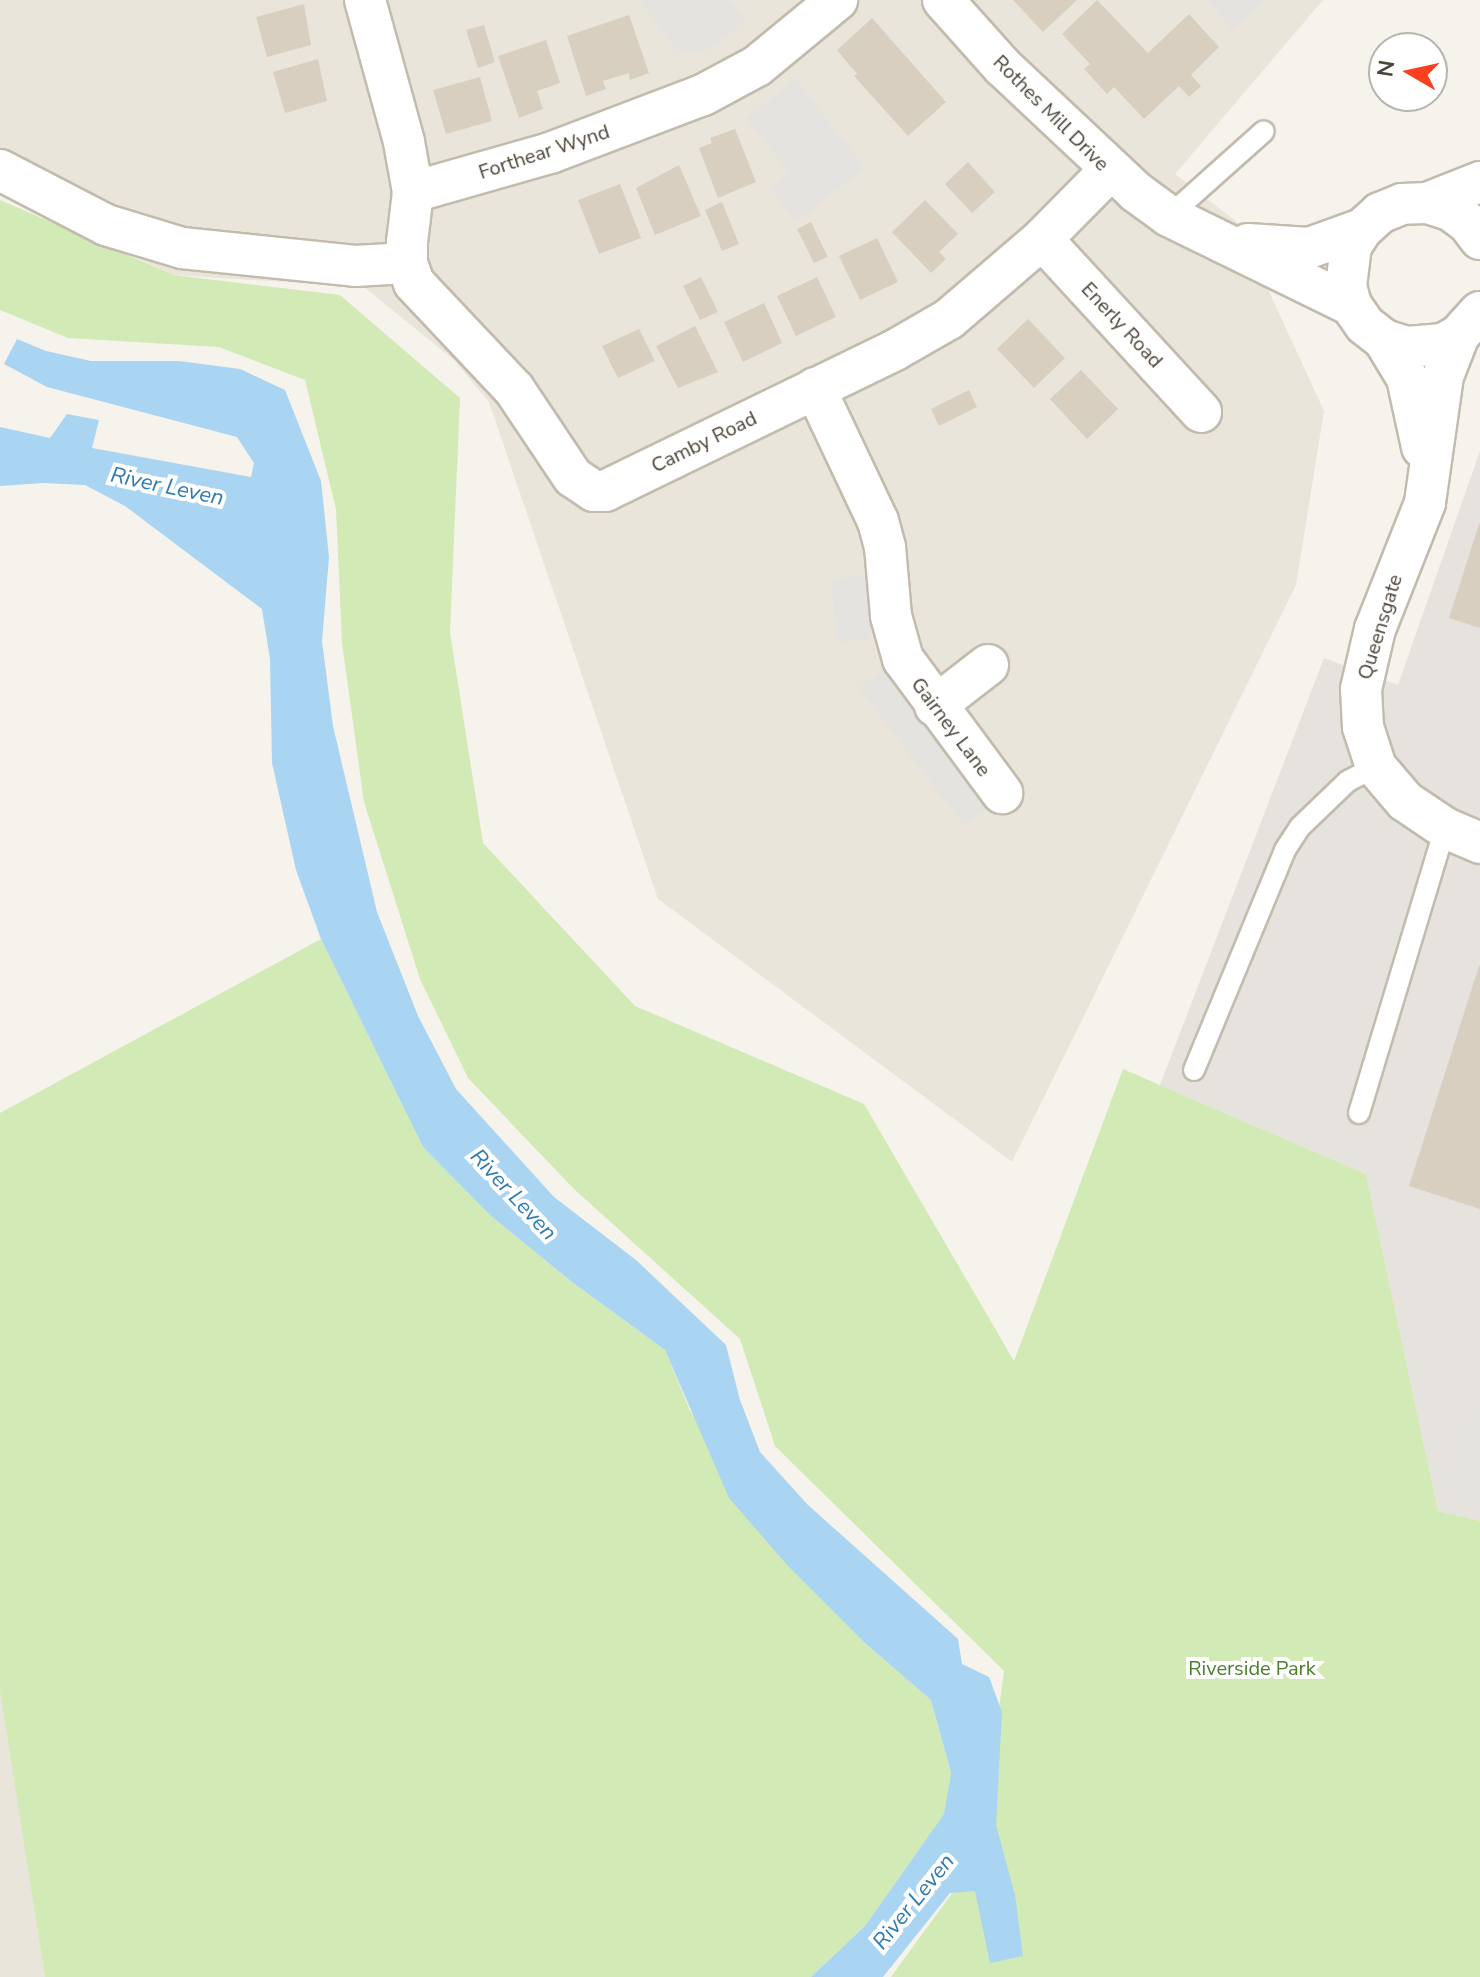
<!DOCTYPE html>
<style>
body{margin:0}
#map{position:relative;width:1480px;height:1977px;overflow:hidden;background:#f6f3ec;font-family:"Nunito Sans",sans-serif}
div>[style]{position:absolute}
.residential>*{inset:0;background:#eae5da}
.industrial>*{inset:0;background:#e6e2dd}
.green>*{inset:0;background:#d2eab5}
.parking>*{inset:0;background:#e5e3e0}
.water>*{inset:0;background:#a9d4f2}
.building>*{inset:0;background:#d8cfc1}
.roads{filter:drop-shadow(2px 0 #c2bbae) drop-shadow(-2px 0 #c2bbae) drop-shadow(0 2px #c2bbae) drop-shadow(0 -2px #c2bbae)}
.lane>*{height:20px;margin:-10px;padding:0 10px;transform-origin:10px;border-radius:10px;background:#fff}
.street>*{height:40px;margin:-20px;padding:0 20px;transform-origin:20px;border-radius:20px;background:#fff}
span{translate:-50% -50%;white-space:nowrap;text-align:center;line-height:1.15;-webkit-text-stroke:8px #fff;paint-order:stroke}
.street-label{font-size:20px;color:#4b4439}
.park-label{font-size:20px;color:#4a7f2a}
.water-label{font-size:22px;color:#2e7ab2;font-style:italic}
.north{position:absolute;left:1368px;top:32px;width:80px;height:80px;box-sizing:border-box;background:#fff;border:2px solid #b7b4b0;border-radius:50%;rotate:279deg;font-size:22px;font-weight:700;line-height:32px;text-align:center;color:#4b4439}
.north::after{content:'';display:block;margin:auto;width:28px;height:36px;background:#fc3f1d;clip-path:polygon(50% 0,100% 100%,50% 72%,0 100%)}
</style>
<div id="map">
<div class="residential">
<i style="clip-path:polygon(0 0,1323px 0,1175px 174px,1237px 222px,1324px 411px,1296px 585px,1012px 1162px,658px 899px,489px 402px,454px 360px,364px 287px,174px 275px,0 195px)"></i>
<i style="clip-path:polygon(0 1690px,9px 1732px,45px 1977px,0 1977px)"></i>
</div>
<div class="industrial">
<i style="clip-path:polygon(1480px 451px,1480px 1521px,1438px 1511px,1366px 1174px,1160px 1085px,1324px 658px,1398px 685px)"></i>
</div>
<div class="green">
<i style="clip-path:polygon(0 200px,174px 275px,340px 295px,460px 398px,450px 633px,483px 843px,635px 1006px,864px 1104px,1014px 1361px,1123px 1069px,1366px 1174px,1438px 1511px,1480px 1521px,1480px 1977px,891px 1977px,979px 1856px,1004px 1671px,775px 1446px,740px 1339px,574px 1189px,468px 1078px,420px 979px,364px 802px,342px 643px,336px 509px,305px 380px,219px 347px,68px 338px,0 310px)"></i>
<i style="clip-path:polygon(321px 939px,423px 1147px,491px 1216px,572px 1282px,665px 1350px,690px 1411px,865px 1643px,931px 1700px,951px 1773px,944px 1814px,865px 1926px,811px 1977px,45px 1977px,0 1690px,0 1113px)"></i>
</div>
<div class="parking">
<i style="clip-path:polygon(639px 0,730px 0,746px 20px,719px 43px,699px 54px,676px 50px)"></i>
<i style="clip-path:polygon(1206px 0,1265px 0,1233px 30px)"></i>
<i style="clip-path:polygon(796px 79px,865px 168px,796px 222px,770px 188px,789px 172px,746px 119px)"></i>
<i style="clip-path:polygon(866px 576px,871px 639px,837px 642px,831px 579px)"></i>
<i style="clip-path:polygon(883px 669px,989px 808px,964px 826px,859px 688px)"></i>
<i style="clip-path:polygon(1474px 1413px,1480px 1415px,1480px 1498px,1450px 1488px)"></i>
</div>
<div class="water">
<i style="clip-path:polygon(17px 339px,46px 351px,91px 361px,179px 361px,240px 369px,285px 390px,321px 481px,329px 557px,322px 641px,333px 726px,377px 912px,418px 1016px,456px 1089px,554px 1197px,636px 1260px,726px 1345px,740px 1400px,760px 1452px,808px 1505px,958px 1639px,962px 1664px,989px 1677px,1002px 1712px,996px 1825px,1015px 1895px,1023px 1956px,990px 1963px,975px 1891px,950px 1893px,883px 1977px,811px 1977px,865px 1926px,944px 1814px,951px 1773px,931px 1700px,865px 1643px,788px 1566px,729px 1498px,665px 1350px,572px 1282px,491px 1216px,423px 1147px,321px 939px,296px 870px,272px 763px,270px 659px,262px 609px,125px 506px,85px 485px,43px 483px,0 486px,0 427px,50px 438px,67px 414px,99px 420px,92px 448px,251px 477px,254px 463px,237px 437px,47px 387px,4px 364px)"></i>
</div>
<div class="building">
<i style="clip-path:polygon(1013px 0,1077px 0,1043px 32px)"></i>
<i style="clip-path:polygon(1097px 0,1148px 53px,1189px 14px,1219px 47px,1191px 75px,1201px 86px,1189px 97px,1179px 86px,1144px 119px,1114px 87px,1107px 94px,1084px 69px,1090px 64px,1062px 34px)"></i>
<i style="clip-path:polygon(304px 4px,311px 45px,267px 57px,256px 17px)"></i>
<i style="clip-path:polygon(629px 15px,649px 73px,630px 80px,629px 73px,603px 81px,606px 89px,586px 96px,567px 36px)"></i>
<i style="clip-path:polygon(872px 18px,946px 102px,908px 136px,854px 76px,857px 74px,837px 50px)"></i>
<i style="clip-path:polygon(484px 25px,495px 62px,478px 68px,466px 30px)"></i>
<i style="clip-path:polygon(546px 40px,560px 83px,537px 91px,543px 109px,519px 118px,498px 56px)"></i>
<i style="clip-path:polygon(318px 59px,327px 101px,285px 113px,273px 72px)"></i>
<i style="clip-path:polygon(480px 77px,492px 121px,446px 134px,433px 90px)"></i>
<i style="clip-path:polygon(735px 129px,756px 182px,718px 198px,699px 148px,712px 143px,710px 138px)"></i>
<i style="clip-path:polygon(968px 162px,995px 192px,972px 213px,945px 184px)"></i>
<i style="clip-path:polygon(679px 165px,701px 216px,655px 235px,636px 188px)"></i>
<i style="clip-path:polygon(620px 184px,641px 238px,599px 254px,578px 200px)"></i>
<i style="clip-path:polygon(925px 200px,958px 234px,939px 252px,946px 259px,931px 273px,892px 232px)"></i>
<i style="clip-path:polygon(722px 202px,739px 244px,722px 251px,705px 210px)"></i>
<i style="clip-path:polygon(811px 222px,828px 257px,814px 263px,797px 229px)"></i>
<i style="clip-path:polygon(877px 238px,898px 282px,860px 300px,839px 256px)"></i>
<i style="clip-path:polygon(701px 277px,718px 312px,700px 320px,683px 286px)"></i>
<i style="clip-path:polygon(817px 277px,836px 317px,796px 336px,777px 296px)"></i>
<i style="clip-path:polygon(764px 303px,782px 343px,743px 362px,724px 322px)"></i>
<i style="clip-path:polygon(1028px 319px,1065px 358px,1034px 388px,997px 349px)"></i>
<i style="clip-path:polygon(695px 326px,718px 372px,678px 388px,656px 346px)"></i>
<i style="clip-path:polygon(639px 329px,655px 361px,618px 378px,602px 346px)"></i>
<i style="clip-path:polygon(1081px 370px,1118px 409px,1087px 439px,1050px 399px)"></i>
<i style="clip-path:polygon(969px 390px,977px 407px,939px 426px,931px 409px)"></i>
<i style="clip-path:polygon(1479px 524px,1480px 524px,1480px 628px,1449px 618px)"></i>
<i style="clip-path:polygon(1479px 966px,1480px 966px,1480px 1209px,1409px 1186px)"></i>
</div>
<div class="roads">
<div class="lane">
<i style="left:1169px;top:216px;width:127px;rotate:-41.8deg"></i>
<i style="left:1194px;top:1070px;width:238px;rotate:-67.5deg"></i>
<i style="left:1285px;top:850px;width:27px;rotate:-57deg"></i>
<i style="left:1300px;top:827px;width:66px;rotate:-43.8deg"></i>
<i style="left:1348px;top:781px;width:31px;rotate:-27deg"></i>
<i style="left:1359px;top:1113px;width:298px;rotate:-73.2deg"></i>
</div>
<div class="street">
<i style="left:365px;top:0;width:147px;rotate:74.6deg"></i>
<i style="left:404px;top:142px;width:51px;rotate:79.8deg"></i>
<i style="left:413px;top:192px;width:142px;rotate:-15.9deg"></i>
<i style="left:550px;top:153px;width:164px;rotate:-20.8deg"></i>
<i style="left:703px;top:95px;width:61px;rotate:-28.2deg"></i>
<i style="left:757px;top:66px;width:104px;rotate:-39.5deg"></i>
<i style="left:943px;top:0;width:90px;rotate:48.2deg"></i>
<i style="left:1003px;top:67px;width:183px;rotate:43.2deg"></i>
<i style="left:1136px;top:192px;width:41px;rotate:36deg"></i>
<i style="left:1169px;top:216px;width:203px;rotate:26.1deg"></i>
<i style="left:0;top:170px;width:119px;rotate:27.4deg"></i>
<i style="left:106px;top:225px;width:79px;rotate:16.8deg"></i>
<i style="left:182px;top:248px;width:174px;rotate:5.9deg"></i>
<i style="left:355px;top:266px;width:52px;rotate:-3.3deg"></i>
<i style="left:413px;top:192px;width:50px;rotate:96.8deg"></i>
<i style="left:407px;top:242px;width:21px;rotate:90deg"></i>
<i style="left:407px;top:263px;width:21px;rotate:71deg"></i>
<i style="left:414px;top:283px;width:146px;rotate:46.7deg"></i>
<i style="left:514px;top:389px;width:106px;rotate:56.2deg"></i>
<i style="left:573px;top:477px;width:25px;rotate:34deg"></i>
<i style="left:594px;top:491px;width:11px"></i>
<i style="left:605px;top:491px;width:322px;rotate:-25.9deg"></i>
<i style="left:895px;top:350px;width:62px;rotate:-29.9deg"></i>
<i style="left:949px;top:319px;width:123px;rotate:-40.7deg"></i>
<i style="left:1042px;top:239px;width:95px;rotate:-45.4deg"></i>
<i style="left:1427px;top:203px;width:57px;rotate:-21.6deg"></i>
<i style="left:1042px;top:239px;width:235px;rotate:47.4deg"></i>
<i style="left:1480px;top:239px;width:20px;rotate:-127deg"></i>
<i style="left:1468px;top:223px;width:22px;rotate:-144deg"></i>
<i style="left:1450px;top:210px;width:24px;rotate:-163deg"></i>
<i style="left:1427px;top:203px;width:25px;rotate:178deg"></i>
<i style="left:1402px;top:204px;width:24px;rotate:158deg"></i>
<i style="left:1380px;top:213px;width:24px;rotate:138deg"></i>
<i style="left:1362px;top:229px;width:20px;rotate:123deg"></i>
<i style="left:1351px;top:246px;width:40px;rotate:97.1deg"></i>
<i style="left:1346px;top:286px;width:20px;rotate:75deg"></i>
<i style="left:1351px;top:305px;width:24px;rotate:55deg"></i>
<i style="left:1365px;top:325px;width:24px;rotate:38deg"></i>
<i style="left:1384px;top:340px;width:24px;rotate:17deg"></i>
<i style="left:1407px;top:347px;width:36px;rotate:-5deg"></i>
<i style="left:1443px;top:344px;width:18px;rotate:-29deg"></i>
<i style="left:1459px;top:335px;width:31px;rotate:-48deg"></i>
<i style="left:1248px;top:244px;width:61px;rotate:3.8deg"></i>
<i style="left:1309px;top:248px;width:56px;rotate:-19.7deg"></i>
<i style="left:1459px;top:335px;width:44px;rotate:111.3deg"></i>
<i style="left:1443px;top:376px;width:128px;rotate:98.1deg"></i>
<i style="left:1425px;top:503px;width:136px;rotate:111.6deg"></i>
<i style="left:1375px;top:629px;width:62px;rotate:103.1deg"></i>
<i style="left:1361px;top:689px;width:38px;rotate:87deg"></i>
<i style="left:1363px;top:727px;width:42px;rotate:72deg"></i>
<i style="left:1376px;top:767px;width:45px;rotate:49.5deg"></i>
<i style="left:1405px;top:801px;width:48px;rotate:34deg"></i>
<i style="left:1445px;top:828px;width:38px;rotate:23deg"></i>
<i style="left:1384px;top:340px;width:44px;rotate:58.8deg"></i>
<i style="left:1407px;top:378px;width:71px;rotate:77.7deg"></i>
<i style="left:815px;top:388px;width:147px;rotate:64.7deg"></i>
<i style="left:878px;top:521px;width:27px;rotate:75deg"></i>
<i style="left:885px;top:547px;width:69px;rotate:85deg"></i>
<i style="left:891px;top:616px;width:45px;rotate:74.4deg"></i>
<i style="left:903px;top:659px;width:167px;rotate:53.5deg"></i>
<i style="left:935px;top:706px;width:67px;rotate:-37.7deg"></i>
</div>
</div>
<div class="street-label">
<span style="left:1051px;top:113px;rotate:45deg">Rothes Mill Drive</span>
<span style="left:544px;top:152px;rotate:-18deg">Forthear Wynd</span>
<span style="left:1122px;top:325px;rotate:47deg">Enerly Road</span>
<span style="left:704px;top:442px;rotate:-26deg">Camby Road</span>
<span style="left:1380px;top:627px;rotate:-73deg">Queensgate</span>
<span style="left:951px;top:727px;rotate:53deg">Gairney Lane</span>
</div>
<div class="park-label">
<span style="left:1252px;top:1668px">Riverside Park</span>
</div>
<div class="water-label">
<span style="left:167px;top:487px;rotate:12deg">River Leven</span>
<span style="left:513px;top:1195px;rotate:47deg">River Leven</span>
<span style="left:914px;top:1902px;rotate:-51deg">River Leven</span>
</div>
<div class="north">N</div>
</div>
